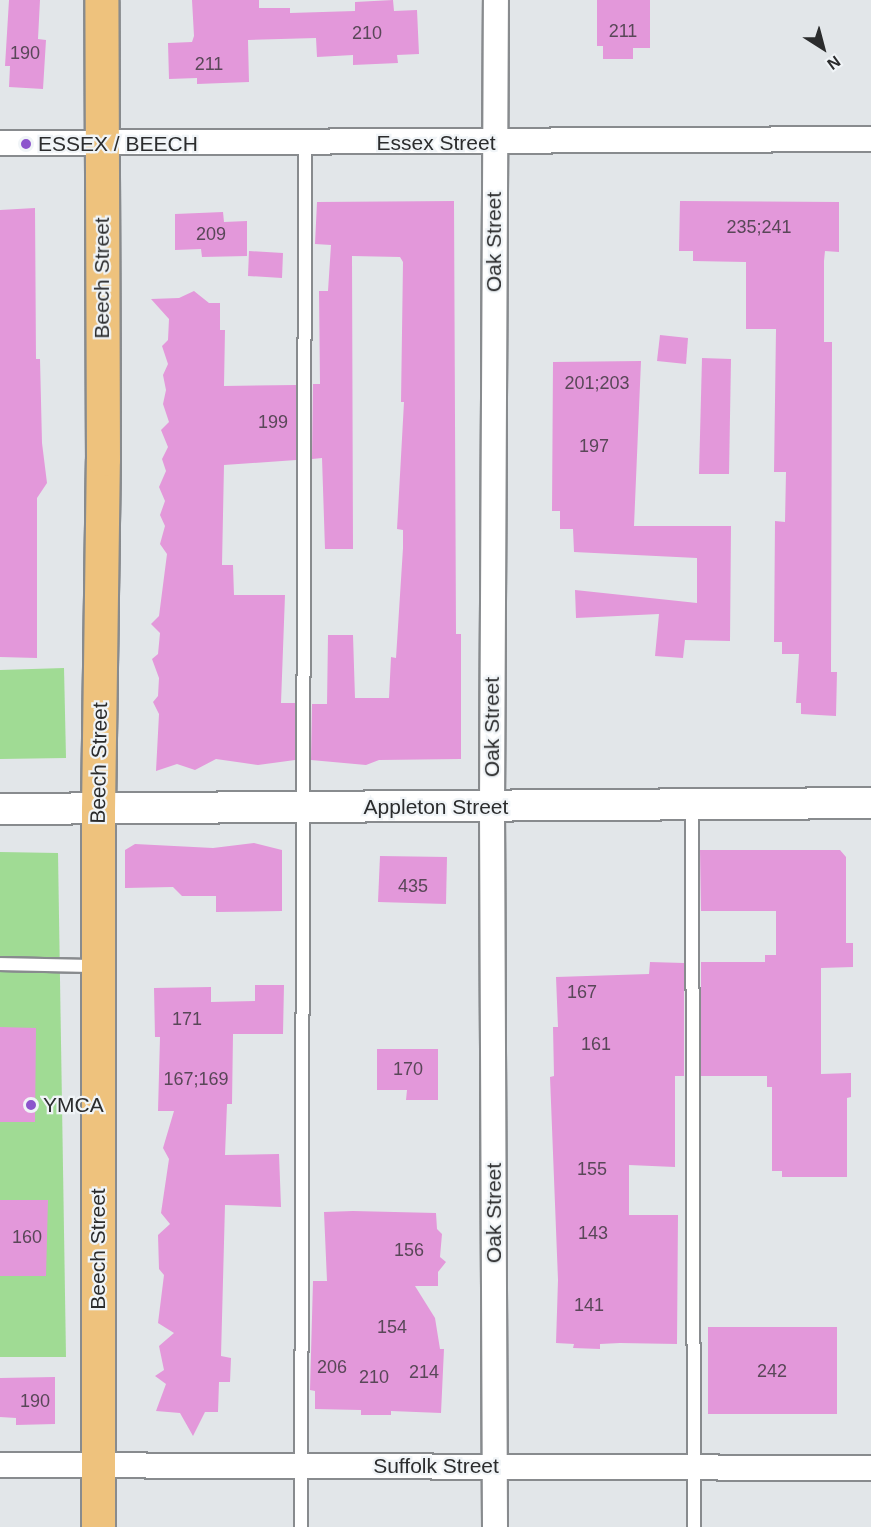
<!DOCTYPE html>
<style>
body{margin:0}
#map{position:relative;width:871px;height:1527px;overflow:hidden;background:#e2e6e9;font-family:Arial,sans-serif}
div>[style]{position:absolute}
.green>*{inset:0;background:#a0db94}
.building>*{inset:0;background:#e398da}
.roads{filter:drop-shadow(2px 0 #888b8e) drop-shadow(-2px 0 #888b8e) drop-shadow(0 2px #888b8e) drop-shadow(0 -2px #888b8e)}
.service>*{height:12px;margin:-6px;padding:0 6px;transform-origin:6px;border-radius:6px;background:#fff}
.minor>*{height:24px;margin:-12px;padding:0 12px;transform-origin:12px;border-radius:12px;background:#fff}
.tertiary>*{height:30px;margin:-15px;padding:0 15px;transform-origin:15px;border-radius:15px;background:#fff}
.primary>*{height:33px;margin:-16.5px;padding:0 16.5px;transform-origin:16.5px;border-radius:16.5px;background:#eec27d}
.dots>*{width:16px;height:16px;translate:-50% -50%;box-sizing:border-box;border:3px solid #f0f4f7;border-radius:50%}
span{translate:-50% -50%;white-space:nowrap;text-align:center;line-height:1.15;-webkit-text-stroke:4.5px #f0f4f7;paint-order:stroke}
.number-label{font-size:18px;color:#594758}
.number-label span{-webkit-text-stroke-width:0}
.street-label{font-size:21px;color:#2b2c2d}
.poi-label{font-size:21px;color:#2b2c2d}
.left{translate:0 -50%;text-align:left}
.north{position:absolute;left:793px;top:18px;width:60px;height:60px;-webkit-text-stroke:4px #f0f4f7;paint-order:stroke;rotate:144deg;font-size:16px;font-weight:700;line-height:24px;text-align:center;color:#2b2c2d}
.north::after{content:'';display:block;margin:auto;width:21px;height:27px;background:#2b2c2d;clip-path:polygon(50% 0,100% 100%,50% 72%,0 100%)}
</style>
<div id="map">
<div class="green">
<i style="clip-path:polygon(64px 668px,66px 758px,0 759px,0 670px)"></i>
<i style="clip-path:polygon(0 852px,58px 853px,66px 1357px,0 1357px)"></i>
</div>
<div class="building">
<i style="clip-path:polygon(9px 0,40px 0,38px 39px,46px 40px,43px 89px,9px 87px,10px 66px,5px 66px)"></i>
<i style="clip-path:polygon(192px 0,259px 0,259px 8px,290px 8px,290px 13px,355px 11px,355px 2px,393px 0,394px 11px,417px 10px,419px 54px,397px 55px,398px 63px,353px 65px,353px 55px,317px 57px,316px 38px,248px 40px,249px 82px,197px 84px,197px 78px,169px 79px,168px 43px,192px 42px,194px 36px)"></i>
<i style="clip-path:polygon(597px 0,650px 0,650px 48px,633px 48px,633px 59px,603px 59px,603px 46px,597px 46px)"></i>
<i style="clip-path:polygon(454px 201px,456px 634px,461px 634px,461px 759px,379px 760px,366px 765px,311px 760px,312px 704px,327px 704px,328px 635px,353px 635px,355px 698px,389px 698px,391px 657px,396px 658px,403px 548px,403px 530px,397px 529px,404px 402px,401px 402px,403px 262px,400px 257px,352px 256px,353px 549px,325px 549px,322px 458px,312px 459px,313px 384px,320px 384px,319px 291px,328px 291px,331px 245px,315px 244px,317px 202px)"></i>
<i style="clip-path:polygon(680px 201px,839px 202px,839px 252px,825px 251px,824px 261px,824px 342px,832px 342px,831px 672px,837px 672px,836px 716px,801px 714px,801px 703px,796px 703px,799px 654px,782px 654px,782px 642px,774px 642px,775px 521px,785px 522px,786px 472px,774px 472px,776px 329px,746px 329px,746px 262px,693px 261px,693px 251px,679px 251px)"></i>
<i style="clip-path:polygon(35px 208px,36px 359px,40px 359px,42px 443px,47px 483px,37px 498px,37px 658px,0 657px,0 210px)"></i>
<i style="clip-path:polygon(223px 212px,224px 222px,247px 221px,247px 256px,202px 257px,201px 249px,175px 250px,175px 214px)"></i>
<i style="clip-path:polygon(249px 251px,283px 253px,282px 278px,248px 276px)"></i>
<i style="clip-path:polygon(194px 291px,209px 303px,220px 303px,220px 330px,225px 330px,224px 386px,296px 385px,296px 460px,224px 465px,222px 565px,233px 565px,234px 595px,285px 595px,281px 703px,295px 703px,295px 760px,258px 765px,216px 759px,195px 770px,177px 764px,156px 771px,159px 714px,153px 702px,158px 696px,159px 678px,152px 659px,158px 654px,160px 633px,151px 624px,159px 616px,167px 554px,160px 544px,165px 526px,160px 515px,165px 501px,159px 487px,166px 471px,162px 459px,168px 447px,161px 430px,169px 422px,163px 404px,166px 390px,163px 375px,168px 364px,162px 346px,168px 340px,169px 319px,151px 299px,179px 298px)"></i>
<i style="clip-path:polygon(660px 335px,688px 338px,686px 364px,657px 361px)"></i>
<i style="clip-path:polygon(702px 358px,731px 359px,729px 474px,699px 474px)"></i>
<i style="clip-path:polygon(641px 361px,634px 526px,731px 526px,730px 641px,685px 640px,683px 658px,655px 656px,659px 614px,576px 618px,575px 590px,697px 603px,697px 558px,574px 552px,573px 529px,560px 529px,560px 511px,552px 511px,553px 362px)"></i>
<i style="clip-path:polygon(254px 843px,282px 850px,282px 911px,216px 912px,216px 896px,182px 896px,173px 887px,125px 888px,125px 850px,135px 844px,213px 848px)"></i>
<i style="clip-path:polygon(700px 850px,840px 850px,846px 857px,846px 943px,853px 943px,853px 967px,821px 968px,821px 1074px,851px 1073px,851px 1097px,847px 1098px,847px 1177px,782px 1177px,782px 1171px,772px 1171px,772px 1087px,767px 1087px,767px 1076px,701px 1076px,701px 962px,765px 962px,765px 955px,776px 955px,776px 911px,701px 911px)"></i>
<i style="clip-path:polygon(380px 856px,447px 857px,446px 904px,378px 902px)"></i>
<i style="clip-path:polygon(650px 962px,684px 963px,684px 1076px,675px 1076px,675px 1167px,629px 1165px,629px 1215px,678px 1215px,677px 1344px,620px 1343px,600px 1344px,600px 1349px,573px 1348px,574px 1344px,556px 1343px,558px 1280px,550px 1077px,554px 1076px,553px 1027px,558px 1027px,556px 977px,649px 974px)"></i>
<i style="clip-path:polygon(255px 985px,284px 985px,283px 1034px,233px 1034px,232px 1104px,227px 1104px,225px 1155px,279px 1154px,281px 1207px,225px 1205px,221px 1356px,231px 1358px,230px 1382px,219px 1382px,218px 1412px,205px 1412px,193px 1436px,180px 1413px,156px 1411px,166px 1384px,155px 1376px,164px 1370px,159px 1346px,174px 1333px,158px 1323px,164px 1275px,159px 1269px,158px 1235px,170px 1224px,161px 1213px,169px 1159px,163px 1148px,174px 1111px,158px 1111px,160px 1037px,155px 1037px,154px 988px,211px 987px,211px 1002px,255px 1001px)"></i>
<i style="clip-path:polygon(0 1027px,36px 1028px,35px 1122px,0 1122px)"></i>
<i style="clip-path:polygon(377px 1049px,438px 1049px,438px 1100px,406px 1100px,407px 1090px,377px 1090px)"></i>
<i style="clip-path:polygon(0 1200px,48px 1200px,46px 1276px,0 1276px)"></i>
<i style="clip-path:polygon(353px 1211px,436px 1213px,437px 1229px,442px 1234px,440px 1257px,446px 1262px,438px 1272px,438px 1286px,415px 1286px,435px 1318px,440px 1349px,444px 1349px,441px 1413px,391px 1411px,391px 1415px,361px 1415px,361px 1410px,315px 1409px,315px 1391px,310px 1390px,313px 1281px,327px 1281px,324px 1212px)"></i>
<i style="clip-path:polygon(708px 1327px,837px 1327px,837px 1414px,708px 1414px)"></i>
<i style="clip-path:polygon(55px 1377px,55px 1424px,16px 1425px,16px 1418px,0 1417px,0 1378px)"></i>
</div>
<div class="roads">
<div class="service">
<i style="left:692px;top:805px;width:722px;rotate:89.84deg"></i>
<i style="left:0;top:964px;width:97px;rotate:1.2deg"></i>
<i style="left:301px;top:1527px;width:1384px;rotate:-89.83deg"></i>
</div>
<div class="minor">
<i style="left:0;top:143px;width:871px;rotate:-0.26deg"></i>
<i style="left:0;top:1465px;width:871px;rotate:0.2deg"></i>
<i style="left:495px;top:1527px;width:720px;rotate:-90.24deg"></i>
<i style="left:492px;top:807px;width:807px;rotate:-89.72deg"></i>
</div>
<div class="tertiary">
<i style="left:0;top:809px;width:871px;rotate:-0.39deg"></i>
</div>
<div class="primary">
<i style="left:98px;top:1527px;width:717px;rotate:-90deg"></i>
<i style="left:98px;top:810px;width:351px;rotate:-89.2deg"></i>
<i style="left:103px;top:459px;width:459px;rotate:-90.2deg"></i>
</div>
</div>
<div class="dots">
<i style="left:26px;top:144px;background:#8c54cc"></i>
<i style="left:31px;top:1105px;background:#8c54cc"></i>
</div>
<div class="number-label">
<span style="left:623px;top:31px">211</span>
<span style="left:367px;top:33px">210</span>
<span style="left:25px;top:53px">190</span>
<span style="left:209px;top:64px">211</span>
<span style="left:759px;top:227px">235;241</span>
<span style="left:211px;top:234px">209</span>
<span style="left:597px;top:383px">201;203</span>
<span style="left:273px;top:422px">199</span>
<span style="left:594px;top:446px">197</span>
<span style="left:413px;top:886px">435</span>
<span style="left:582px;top:992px">167</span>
<span style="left:187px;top:1019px">171</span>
<span style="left:596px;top:1044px">161</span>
<span style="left:408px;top:1069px">170</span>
<span style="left:196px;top:1079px">167;169</span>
<span style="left:592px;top:1169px">155</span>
<span style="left:593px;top:1233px">143</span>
<span style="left:27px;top:1237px">160</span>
<span style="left:409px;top:1250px">156</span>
<span style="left:589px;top:1305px">141</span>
<span style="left:392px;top:1327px">154</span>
<span style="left:332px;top:1367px">206</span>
<span style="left:772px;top:1371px">242</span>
<span style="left:424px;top:1372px">214</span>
<span style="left:374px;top:1377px">210</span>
<span style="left:35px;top:1401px">190</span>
</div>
<div class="street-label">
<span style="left:436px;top:143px">Essex Street</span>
<span style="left:494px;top:242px;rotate:-90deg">Oak Street</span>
<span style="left:102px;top:278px;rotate:-90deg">Beech Street</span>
<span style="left:492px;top:727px;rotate:-90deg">Oak Street</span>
<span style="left:99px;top:763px;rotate:-89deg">Beech Street</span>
<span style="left:436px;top:807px">Appleton Street</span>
<span style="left:494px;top:1213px;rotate:-90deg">Oak Street</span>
<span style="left:98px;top:1249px;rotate:-90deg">Beech Street</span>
<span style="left:436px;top:1466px">Suffolk Street</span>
</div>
<div class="poi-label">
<span class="left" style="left:38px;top:144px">ESSEX / BEECH</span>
<span class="left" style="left:43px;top:1105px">YMCA</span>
</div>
<div class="north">N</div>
</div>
